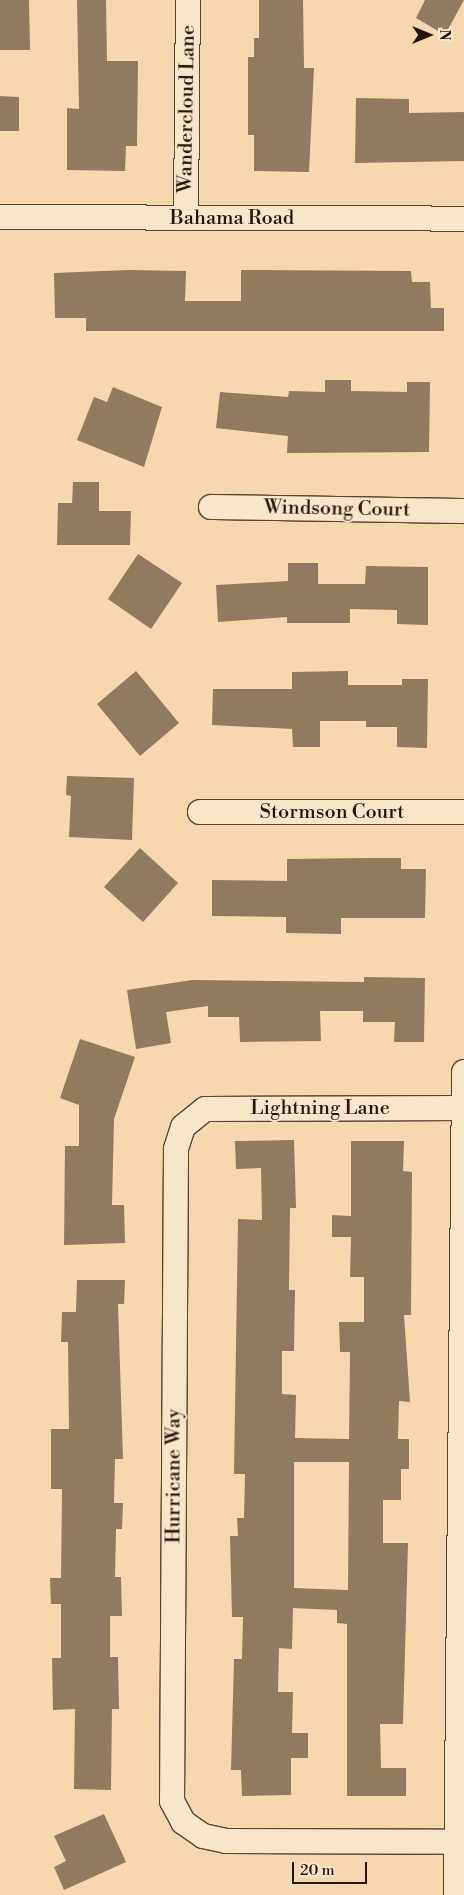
<!DOCTYPE html>
<style>
body{margin:0}
#map{position:relative;width:464px;height:1895px;overflow:hidden;background:#f5d8ad;font-family:"Libre Bodoni",serif}
div>[style]{position:absolute}
.building>*{inset:0;background:#907a60}
.roads{filter:drop-shadow(1px 0 #574634) drop-shadow(-1px 0 #574634) drop-shadow(0 1px #574634) drop-shadow(0 -1px #574634)}
.street>*{height:24px;margin:-12px;padding:0 12px;transform-origin:12px;border-radius:12px;background:#f8e6ca}
span{translate:-50% -50%;white-space:nowrap;text-align:center;line-height:1.15;-webkit-text-stroke:4px #f8e6ca;paint-order:stroke}
.street-label{font-size:20px;color:#22150c}
.north{position:absolute;left:404px;top:10px;width:50px;height:50px;-webkit-text-stroke:4px #f8e6ca;paint-order:stroke;rotate:90deg;font-size:14px;font-weight:700;line-height:20px;text-align:center;color:#22150c}
.north::after{content:'';display:block;margin:auto;width:18px;height:22px;background:#22150c;clip-path:polygon(50% 0,100% 100%,50% 72%,0 100%)}
.scale{position:absolute;left:292px;top:1862px;width:75px;height:22px;box-sizing:border-box;border:2px solid #22150c;border-top:0;padding-left:6px;font-size:15px;line-height:18px;white-space:nowrap;color:#22150c;-webkit-text-stroke:4px #f8e6ca;paint-order:stroke}
</style>
<div id="map">
<div class="building">
<i style="clip-path:polygon(0 0,29px 0,30px 50px,0 50px)"></i>
<i style="clip-path:polygon(77px 0,106px 0,107px 61px,138px 61px,137px 146px,126px 146px,125px 171px,67px 170px,67px 108px,79px 109px)"></i>
<i style="clip-path:polygon(259px 0,303px 0,304px 68px,314px 68px,309px 172px,254px 171px,254px 135px,248px 135px,248px 57px,254px 57px,254px 38px,259px 38px)"></i>
<i style="clip-path:polygon(425px 0,464px 0,445px 35px,416px 18px)"></i>
<i style="clip-path:polygon(0 96px,19px 97px,19px 131px,0 131px)"></i>
<i style="clip-path:polygon(356px 98px,409px 99px,409px 113px,464px 112px,464px 161px,355px 163px)"></i>
<i style="clip-path:polygon(128px 270px,186px 271px,185px 301px,241px 301px,241px 270px,411px 271px,412px 282px,430px 282px,431px 308px,444px 308px,444px 331px,86px 331px,86px 318px,55px 318px,54px 273px)"></i>
<i style="clip-path:polygon(325px 380px,351px 380px,351px 391px,407px 392px,407px 382px,430px 382px,429px 452px,287px 453px,288px 436px,216px 428px,220px 392px,288px 397px,289px 391px,325px 392px)"></i>
<i style="clip-path:polygon(113px 387px,162px 407px,144px 467px,77px 440px,94px 397px,107px 402px)"></i>
<i style="clip-path:polygon(73px 482px,99px 482px,99px 511px,131px 511px,130px 545px,57px 545px,58px 503px,72px 503px)"></i>
<i style="clip-path:polygon(138px 554px,182px 583px,151px 629px,108px 599px)"></i>
<i style="clip-path:polygon(288px 563px,318px 563px,318px 584px,365px 584px,366px 566px,428px 567px,428px 625px,397px 624px,397px 610px,350px 609px,350px 623px,287px 623px,287px 617px,218px 622px,216px 585px,288px 581px)"></i>
<i style="clip-path:polygon(136px 671px,179px 723px,140px 756px,97px 704px)"></i>
<i style="clip-path:polygon(348px 671px,348px 685px,402px 685px,402px 679px,428px 679px,427px 748px,397px 747px,397px 727px,366px 727px,366px 721px,320px 721px,320px 747px,293px 747px,292px 729px,212px 725px,213px 689px,292px 689px,292px 672px)"></i>
<i style="clip-path:polygon(67px 776px,134px 778px,132px 840px,69px 837px,71px 796px,66px 795px)"></i>
<i style="clip-path:polygon(140px 848px,178px 883px,143px 922px,104px 887px)"></i>
<i style="clip-path:polygon(365px 858px,401px 858px,401px 869px,426px 869px,425px 918px,341px 918px,341px 934px,286px 933px,286px 917px,212px 916px,212px 880px,287px 881px,287px 859px)"></i>
<i style="clip-path:polygon(364px 977px,425px 978px,424px 1042px,394px 1042px,395px 1022px,363px 1022px,363px 1011px,320px 1011px,321px 1041px,240px 1042px,239px 1017px,208px 1017px,208px 1006px,166px 1012px,171px 1043px,136px 1049px,127px 990px,192px 980px,364px 982px)"></i>
<i style="clip-path:polygon(80px 1039px,135px 1057px,114px 1119px,112px 1205px,124px 1205px,125px 1243px,64px 1245px,65px 1146px,79px 1146px,79px 1105px,60px 1098px)"></i>
<i style="clip-path:polygon(evenodd,294px 1140px,296px 1208px,290px 1208px,289px 1290px,295px 1290px,294px 1351px,282px 1351px,282px 1394px,296px 1395px,295px 1438px,349px 1439px,350px 1352px,340px 1352px,339px 1322px,364px 1322px,364px 1277px,350px 1277px,351px 1237px,332px 1237px,332px 1215px,351px 1216px,351px 1141px,404px 1141px,403px 1171px,412px 1172px,411px 1315px,404px 1315px,410px 1402px,399px 1401px,398px 1439px,409px 1439px,409px 1469px,401px 1469px,401px 1500px,383px 1500px,383px 1543px,408px 1543px,403px 1724px,380px 1724px,381px 1768px,406px 1768px,406px 1796px,347px 1796px,347px 1624px,337px 1623px,337px 1610px,293px 1608px,292px 1649px,279px 1648px,278px 1692px,293px 1692px,292px 1733px,308px 1733px,308px 1758px,291px 1758px,291px 1795px,242px 1796px,241px 1770px,231px 1770px,234px 1659px,242px 1659px,243px 1617px,232px 1617px,230px 1536px,238px 1536px,237px 1518px,244px 1518px,245px 1474px,234px 1474px,238px 1219px,262px 1220px,261px 1168px,236px 1169px,235px 1141px,294px 1140px,294px 1462px,349px 1462px,348px 1590px,294px 1588px,294px 1462px)"></i>
<i style="clip-path:polygon(77px 1280px,125px 1280px,124px 1304px,118px 1304px,123px 1459px,115px 1459px,114px 1503px,123px 1503px,122px 1529px,116px 1529px,115px 1577px,121px 1577px,122px 1616px,110px 1616px,110px 1657px,118px 1657px,119px 1709px,112px 1709px,111px 1790px,74px 1789px,75px 1709px,53px 1710px,52px 1658px,61px 1658px,61px 1604px,51px 1604px,50px 1578px,61px 1578px,62px 1489px,51px 1489px,51px 1429px,69px 1429px,68px 1342px,61px 1342px,62px 1312px,76px 1312px)"></i>
<i style="clip-path:polygon(104px 1814px,126px 1862px,64px 1890px,54px 1867px,66px 1861px,54px 1836px)"></i>
</div>
<div class="roads">
<div class="street">
<i style="left:0;top:217px;width:464px;rotate:0.2deg"></i>
<i style="left:186px;top:218px;width:218px;rotate:-89.5deg"></i>
<i style="left:211px;top:507px;width:253px;rotate:0.9deg"></i>
<i style="left:200px;top:812px;width:264px"></i>
<i style="left:464px;top:1108px;width:259px;rotate:179.8deg"></i>
<i style="left:205px;top:1109px;width:28px;rotate:141deg"></i>
<i style="left:183px;top:1127px;width:23px;rotate:108deg"></i>
<i style="left:176px;top:1149px;width:652px;rotate:90.35deg"></i>
<i style="left:172px;top:1801px;width:24px;rotate:62deg"></i>
<i style="left:183px;top:1822px;width:24px;rotate:35deg"></i>
<i style="left:203px;top:1836px;width:24px;rotate:12deg"></i>
<i style="left:226px;top:1841px;width:238px;rotate:0.2deg"></i>
<i style="left:456px;top:1895px;width:823px;rotate:-89.44deg"></i>
</div>
</div>
<div class="street-label">
<span style="left:187px;top:109px;rotate:-89deg">Wandercloud Lane</span>
<span style="left:232px;top:218px">Bahama Road</span>
<span style="left:337px;top:509px;rotate:1deg">Windsong Court</span>
<span style="left:332px;top:812px">Stormson Court</span>
<span style="left:320px;top:1108px">Lightning Lane</span>
<span style="left:174px;top:1476px;rotate:-90deg">Hurricane Way</span>
</div>
<div class="north">N</div>
<div class="scale">20 m</div>
</div>
